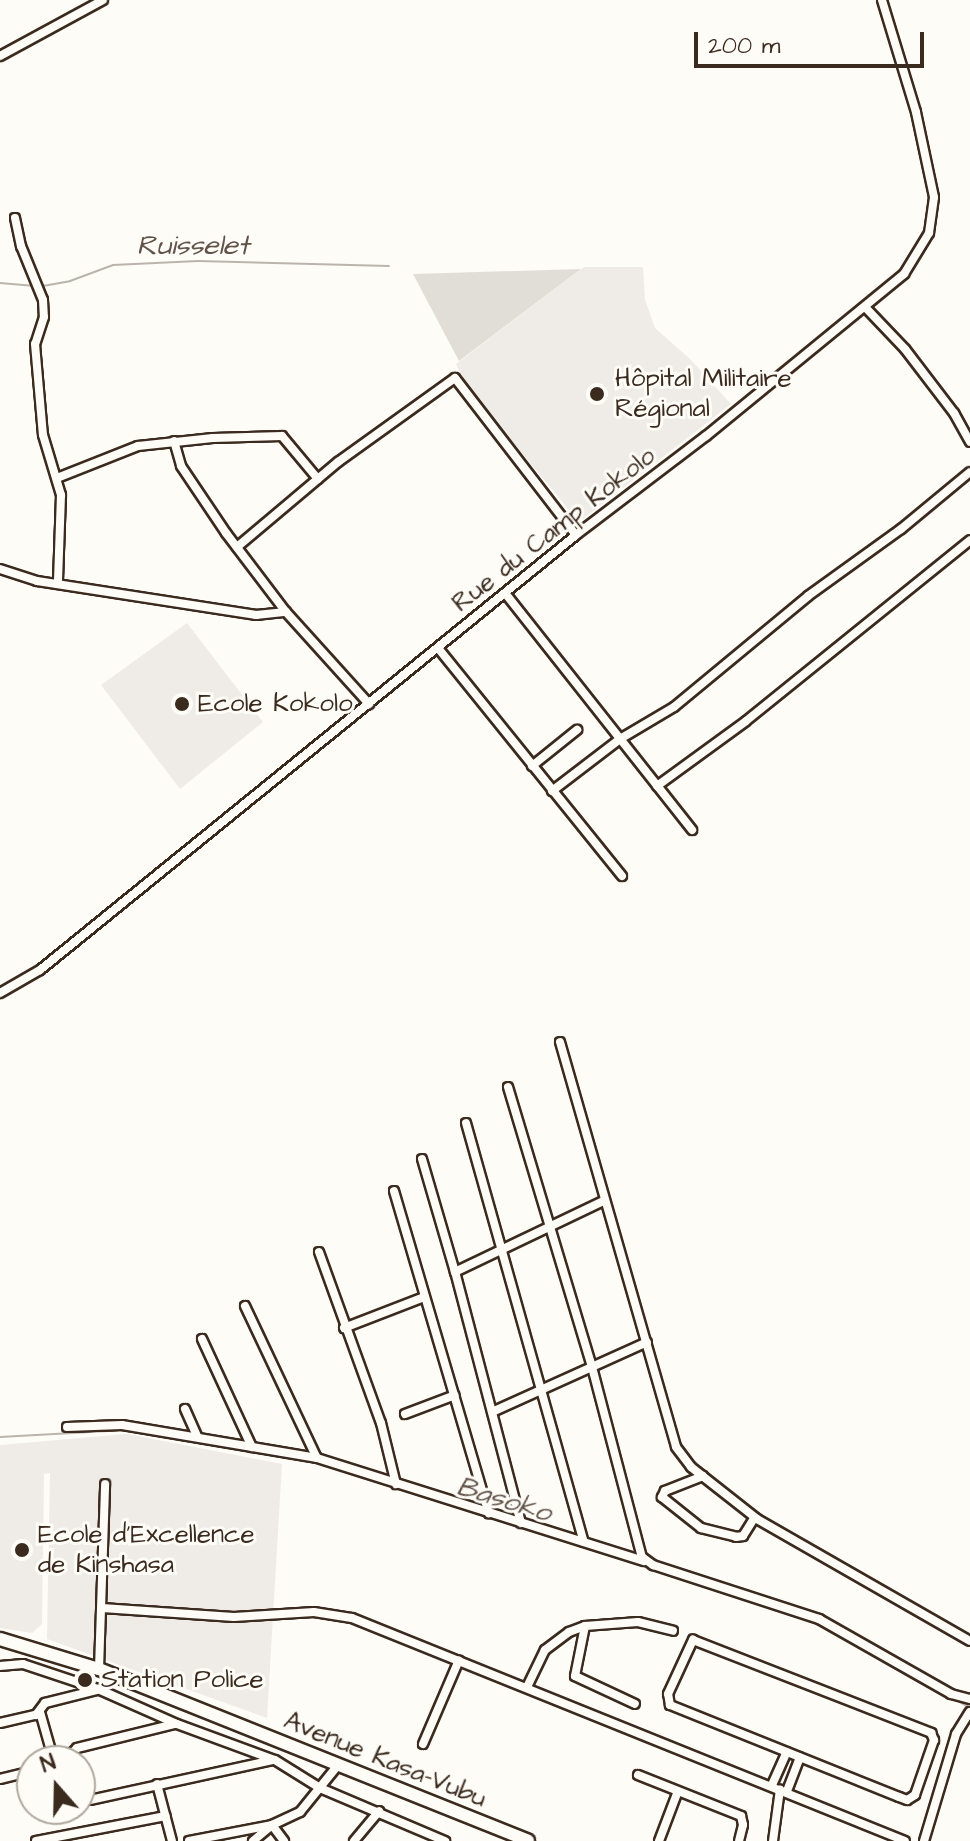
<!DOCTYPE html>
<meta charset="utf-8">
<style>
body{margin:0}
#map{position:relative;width:970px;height:1841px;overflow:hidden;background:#fdfcf7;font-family:"Architects Daughter",sans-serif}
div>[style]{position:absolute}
.built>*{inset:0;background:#efece7}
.green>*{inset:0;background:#e1ded7}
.stream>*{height:2px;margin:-1px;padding:0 1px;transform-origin:1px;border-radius:1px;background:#bbb4ad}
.roads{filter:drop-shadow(2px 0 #3b2a1e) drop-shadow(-2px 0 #3b2a1e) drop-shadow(0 2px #3b2a1e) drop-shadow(0 -2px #3b2a1e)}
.minor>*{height:8px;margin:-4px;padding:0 4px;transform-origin:4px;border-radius:4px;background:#fdfcf7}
.primary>*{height:12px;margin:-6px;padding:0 6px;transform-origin:6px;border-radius:6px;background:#fdfcf7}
.dots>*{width:22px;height:22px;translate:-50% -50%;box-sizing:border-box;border:4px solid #fdfcf7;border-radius:50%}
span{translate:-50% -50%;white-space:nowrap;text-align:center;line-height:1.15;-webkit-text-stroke:6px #fdfcf7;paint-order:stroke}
.poi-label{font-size:26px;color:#3b2a1e}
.left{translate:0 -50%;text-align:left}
.street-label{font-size:26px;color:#3b2a1e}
.water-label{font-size:28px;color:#615349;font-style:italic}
.north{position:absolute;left:16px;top:1745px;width:80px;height:80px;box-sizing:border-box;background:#fdfcf7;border:2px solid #afa8a0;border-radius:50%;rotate:340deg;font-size:22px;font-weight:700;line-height:32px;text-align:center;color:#3b2a1e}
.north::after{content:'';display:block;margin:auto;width:28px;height:36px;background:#3b2a1e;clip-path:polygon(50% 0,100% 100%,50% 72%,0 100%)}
.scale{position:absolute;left:694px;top:32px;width:230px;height:36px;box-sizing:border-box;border:4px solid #3b2a1e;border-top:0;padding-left:10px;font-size:24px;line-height:28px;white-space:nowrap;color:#3b2a1e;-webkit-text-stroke:6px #fdfcf7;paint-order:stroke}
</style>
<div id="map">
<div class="built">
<i style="clip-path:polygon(584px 267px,643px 267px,645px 300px,655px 328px,690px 359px,731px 404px,579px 522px,465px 384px,456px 364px)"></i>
<i style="clip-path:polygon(187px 623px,263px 722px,180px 789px,101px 685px)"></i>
<i style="clip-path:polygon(127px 1434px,282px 1464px,267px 1718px,47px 1639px,50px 1473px,44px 1474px,42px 1624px,32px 1633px,0 1628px,0 1445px)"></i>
</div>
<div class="green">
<i style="clip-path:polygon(581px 269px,459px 361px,413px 274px)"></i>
</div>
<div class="stream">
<i style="left:0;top:283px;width:32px;rotate:5deg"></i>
<i style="left:43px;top:286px;width:27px;rotate:-10deg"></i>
<i style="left:70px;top:281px;width:46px;rotate:-20.4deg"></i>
<i style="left:113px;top:265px;width:85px;rotate:-2.7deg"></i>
<i style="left:198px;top:261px;width:191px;rotate:1.5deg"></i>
<i style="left:0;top:1437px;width:127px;rotate:-3.2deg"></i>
<i style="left:311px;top:1461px;width:50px;rotate:16.3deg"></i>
<i style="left:376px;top:1481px;width:113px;rotate:17.5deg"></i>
<i style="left:613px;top:1555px;width:41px;rotate:18.4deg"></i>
<i style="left:954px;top:1699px;width:18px;rotate:29deg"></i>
</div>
<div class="roads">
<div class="minor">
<i style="left:0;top:56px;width:117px;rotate:-28.5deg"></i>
<i style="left:15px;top:218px;width:29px;rotate:78deg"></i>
<i style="left:21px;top:246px;width:58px;rotate:67.8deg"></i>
<i style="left:43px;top:300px;width:17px;rotate:87deg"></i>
<i style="left:44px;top:317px;width:28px;rotate:108deg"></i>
<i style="left:35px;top:344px;width:91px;rotate:85deg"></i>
<i style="left:43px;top:435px;width:63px;rotate:73.3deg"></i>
<i style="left:61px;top:495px;width:87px;rotate:92deg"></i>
<i style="left:865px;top:307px;width:58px;rotate:46.4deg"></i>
<i style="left:905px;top:349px;width:81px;rotate:52.6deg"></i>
<i style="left:954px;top:413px;width:33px;rotate:61deg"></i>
<i style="left:174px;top:441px;width:26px;rotate:74deg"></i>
<i style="left:181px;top:466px;width:81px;rotate:56.1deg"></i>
<i style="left:226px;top:533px;width:99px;rotate:52.8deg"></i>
<i style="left:286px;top:612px;width:124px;rotate:47.9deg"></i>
<i style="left:57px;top:478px;width:87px;rotate:-21.6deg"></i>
<i style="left:138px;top:446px;width:75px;rotate:-6.1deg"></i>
<i style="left:213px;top:438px;width:69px;rotate:-1.7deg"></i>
<i style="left:282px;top:436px;width:56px;rotate:50.1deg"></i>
<i style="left:237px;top:547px;width:132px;rotate:-40.1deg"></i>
<i style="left:338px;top:462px;width:144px;rotate:-35.7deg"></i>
<i style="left:455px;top:378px;width:198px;rotate:52.4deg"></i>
<i style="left:0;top:569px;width:39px;rotate:18deg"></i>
<i style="left:37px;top:581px;width:222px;rotate:8.8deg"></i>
<i style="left:256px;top:615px;width:30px;rotate:-6deg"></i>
<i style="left:505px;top:593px;width:302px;rotate:51.7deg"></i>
<i style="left:438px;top:648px;width:293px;rotate:51.1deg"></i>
<i style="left:532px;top:766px;width:58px;rotate:-38.7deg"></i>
<i style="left:657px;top:786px;width:110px;rotate:-36.1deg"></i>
<i style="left:746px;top:721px;width:288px;rotate:-38.9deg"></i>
<i style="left:552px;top:791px;width:86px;rotate:-37.4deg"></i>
<i style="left:620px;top:739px;width:63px;rotate:-30.7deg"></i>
<i style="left:674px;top:707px;width:174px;rotate:-39.6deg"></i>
<i style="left:808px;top:596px;width:115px;rotate:-35.8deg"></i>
<i style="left:901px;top:529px;width:89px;rotate:-39.6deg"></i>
<i style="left:0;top:993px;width:46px;rotate:-29.9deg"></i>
<i style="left:40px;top:970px;width:690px;rotate:-39.06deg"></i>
<i style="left:576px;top:535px;width:163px;rotate:-37.3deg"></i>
<i style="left:706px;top:436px;width:256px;rotate:-39.3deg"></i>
<i style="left:904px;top:274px;width:48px;rotate:-58.6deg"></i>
<i style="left:929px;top:233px;width:36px;rotate:-82deg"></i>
<i style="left:934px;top:197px;width:87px;rotate:-102deg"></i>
<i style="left:916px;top:112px;width:117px;rotate:-106.9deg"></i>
<i style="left:560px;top:1042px;width:421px;rotate:74deg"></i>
<i style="left:676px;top:1447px;width:25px;rotate:53deg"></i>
<i style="left:691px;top:1467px;width:84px;rotate:38.2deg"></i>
<i style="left:757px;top:1519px;width:245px;rotate:29.8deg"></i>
<i style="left:508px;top:1087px;width:292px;rotate:73.3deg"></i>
<i style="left:592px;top:1367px;width:196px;rotate:75.3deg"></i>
<i style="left:642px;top:1557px;width:14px;rotate:36deg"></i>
<i style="left:653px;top:1565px;width:175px;rotate:18deg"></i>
<i style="left:819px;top:1619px;width:152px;rotate:29.6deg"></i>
<i style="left:951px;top:1694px;width:20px;rotate:15deg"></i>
<i style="left:466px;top:1123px;width:435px;rotate:74.3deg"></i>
<i style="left:422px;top:1159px;width:118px;rotate:73.7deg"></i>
<i style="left:394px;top:1191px;width:336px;rotate:73.6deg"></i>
<i style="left:319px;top:1252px;width:182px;rotate:70.1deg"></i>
<i style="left:381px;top:1423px;width:63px;rotate:76.2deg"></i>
<i style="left:245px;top:1306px;width:168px;rotate:64.7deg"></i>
<i style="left:344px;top:1328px;width:86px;rotate:-21.2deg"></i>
<i style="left:202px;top:1339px;width:119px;rotate:65.2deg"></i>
<i style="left:185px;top:1409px;width:30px;rotate:66deg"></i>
<i style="left:492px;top:1412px;width:170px;rotate:-24.3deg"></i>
<i style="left:405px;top:1414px;width:53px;rotate:-20.8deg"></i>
<i style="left:67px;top:1427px;width:55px;rotate:-2.1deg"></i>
<i style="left:122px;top:1425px;width:198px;rotate:9.6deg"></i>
<i style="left:317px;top:1458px;width:343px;rotate:17.5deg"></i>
<i style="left:703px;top:1476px;width:41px;rotate:158.5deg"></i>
<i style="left:665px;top:1491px;width:7px;rotate:117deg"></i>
<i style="left:662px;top:1497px;width:50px;rotate:38.5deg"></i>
<i style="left:701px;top:1528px;width:36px;rotate:14deg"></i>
<i style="left:736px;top:1537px;width:7px;rotate:-8deg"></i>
<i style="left:743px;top:1536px;width:22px;rotate:-58deg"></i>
<i style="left:521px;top:1523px;width:260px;rotate:-104.7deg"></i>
<i style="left:455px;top:1272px;width:166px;rotate:-25.6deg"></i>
<i style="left:102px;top:1608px;width:132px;rotate:3.9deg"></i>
<i style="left:234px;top:1617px;width:80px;rotate:-3.6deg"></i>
<i style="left:314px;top:1612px;width:38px;rotate:9deg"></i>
<i style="left:352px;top:1618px;width:596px;rotate:21.96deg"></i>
<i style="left:585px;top:1626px;width:51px;rotate:101.3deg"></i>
<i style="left:575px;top:1676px;width:66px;rotate:25deg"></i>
<i style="left:693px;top:1640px;width:256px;rotate:21.3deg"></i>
<i style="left:931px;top:1733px;width:8px;rotate:67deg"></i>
<i style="left:934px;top:1740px;width:58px;rotate:109.1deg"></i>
<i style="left:915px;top:1795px;width:9px;rotate:148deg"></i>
<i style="left:907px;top:1800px;width:9px;rotate:-159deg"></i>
<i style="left:899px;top:1797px;width:247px;rotate:-158.1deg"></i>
<i style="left:670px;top:1705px;width:11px;rotate:-100deg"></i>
<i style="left:668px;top:1694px;width:60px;rotate:-65.2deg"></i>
<i style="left:0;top:1666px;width:23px;rotate:-5deg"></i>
<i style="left:23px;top:1664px;width:79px;rotate:18.4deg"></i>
<i style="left:98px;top:1689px;width:86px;rotate:23.9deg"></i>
<i style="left:177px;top:1724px;width:104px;rotate:20.2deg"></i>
<i style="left:275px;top:1760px;width:53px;rotate:31.9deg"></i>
<i style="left:320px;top:1788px;width:136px;rotate:23deg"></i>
<i style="left:99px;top:1669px;width:185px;rotate:-88.1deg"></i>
<i style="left:527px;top:1687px;width:41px;rotate:-64.1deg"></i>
<i style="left:545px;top:1650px;width:30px;rotate:-37deg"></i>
<i style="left:569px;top:1632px;width:17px;rotate:-21deg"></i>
<i style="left:585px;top:1626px;width:53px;rotate:-4.3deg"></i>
<i style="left:638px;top:1622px;width:36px;rotate:14deg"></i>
<i style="left:40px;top:1712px;width:51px;rotate:74.1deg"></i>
<i style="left:0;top:1723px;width:37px;rotate:-13deg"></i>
<i style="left:36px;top:1715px;width:15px;rotate:-53deg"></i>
<i style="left:45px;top:1703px;width:54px;rotate:-14deg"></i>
<i style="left:423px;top:1744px;width:91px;rotate:-66.8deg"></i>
<i style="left:64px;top:1761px;width:18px;rotate:-45deg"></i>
<i style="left:77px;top:1748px;width:101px;rotate:-13.8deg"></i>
<i style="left:638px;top:1775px;width:111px;rotate:21.7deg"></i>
<i style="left:741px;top:1816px;width:9px;rotate:77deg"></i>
<i style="left:743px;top:1825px;width:16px;rotate:104deg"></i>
<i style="left:0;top:1779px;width:33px;rotate:-14deg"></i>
<i style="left:157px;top:1784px;width:59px;rotate:75.3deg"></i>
<i style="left:772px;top:1785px;width:36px;rotate:-66deg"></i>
<i style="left:787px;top:1791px;width:36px;rotate:-69deg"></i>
<i style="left:90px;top:1800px;width:188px;rotate:-12.3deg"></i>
<i style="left:36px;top:1841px;width:132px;rotate:-10.9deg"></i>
<i style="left:189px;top:1841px;width:85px;rotate:-10.9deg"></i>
<i style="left:272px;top:1825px;width:20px;rotate:53deg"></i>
<i style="left:253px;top:1841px;width:25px;rotate:-40deg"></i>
<i style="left:272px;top:1825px;width:31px;rotate:-25deg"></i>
<i style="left:300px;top:1812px;width:60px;rotate:-51deg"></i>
<i style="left:354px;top:1841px;width:39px;rotate:-50deg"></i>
<i style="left:659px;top:1841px;width:53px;rotate:-69.2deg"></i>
<i style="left:773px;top:1841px;width:52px;rotate:-82.3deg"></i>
<i style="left:924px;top:1841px;width:112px;rotate:-73.3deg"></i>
<i style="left:956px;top:1734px;width:26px;rotate:-58deg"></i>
</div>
<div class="primary">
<i style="left:0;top:1639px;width:103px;rotate:16.9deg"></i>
<i style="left:99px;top:1669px;width:462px;rotate:21.8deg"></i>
</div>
</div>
<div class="dots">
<i style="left:597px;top:394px;background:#3b2a1e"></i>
<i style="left:182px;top:704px;background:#3b2a1e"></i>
<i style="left:22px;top:1550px;background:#3b2a1e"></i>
<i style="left:85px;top:1680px;background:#3b2a1e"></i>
</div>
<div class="poi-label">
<span class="left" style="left:615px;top:394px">Hôpital Militaire<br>Régional</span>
<span class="left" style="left:198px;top:704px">Ecole Kokolo</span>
<span class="left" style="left:38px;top:1550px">Ecole d'Excellence<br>de Kinshasa</span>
<span class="left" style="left:101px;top:1680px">Station Police</span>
</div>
<div class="street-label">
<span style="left:554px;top:530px;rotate:-38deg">Rue du Camp Kokolo</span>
<span style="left:385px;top:1760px;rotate:22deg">Avenue Kasa-Vubu</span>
</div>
<div class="water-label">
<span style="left:193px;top:246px">Ruisselet</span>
<span style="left:504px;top:1500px;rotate:17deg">Basoko</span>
</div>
<div class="north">N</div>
<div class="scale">200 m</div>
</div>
